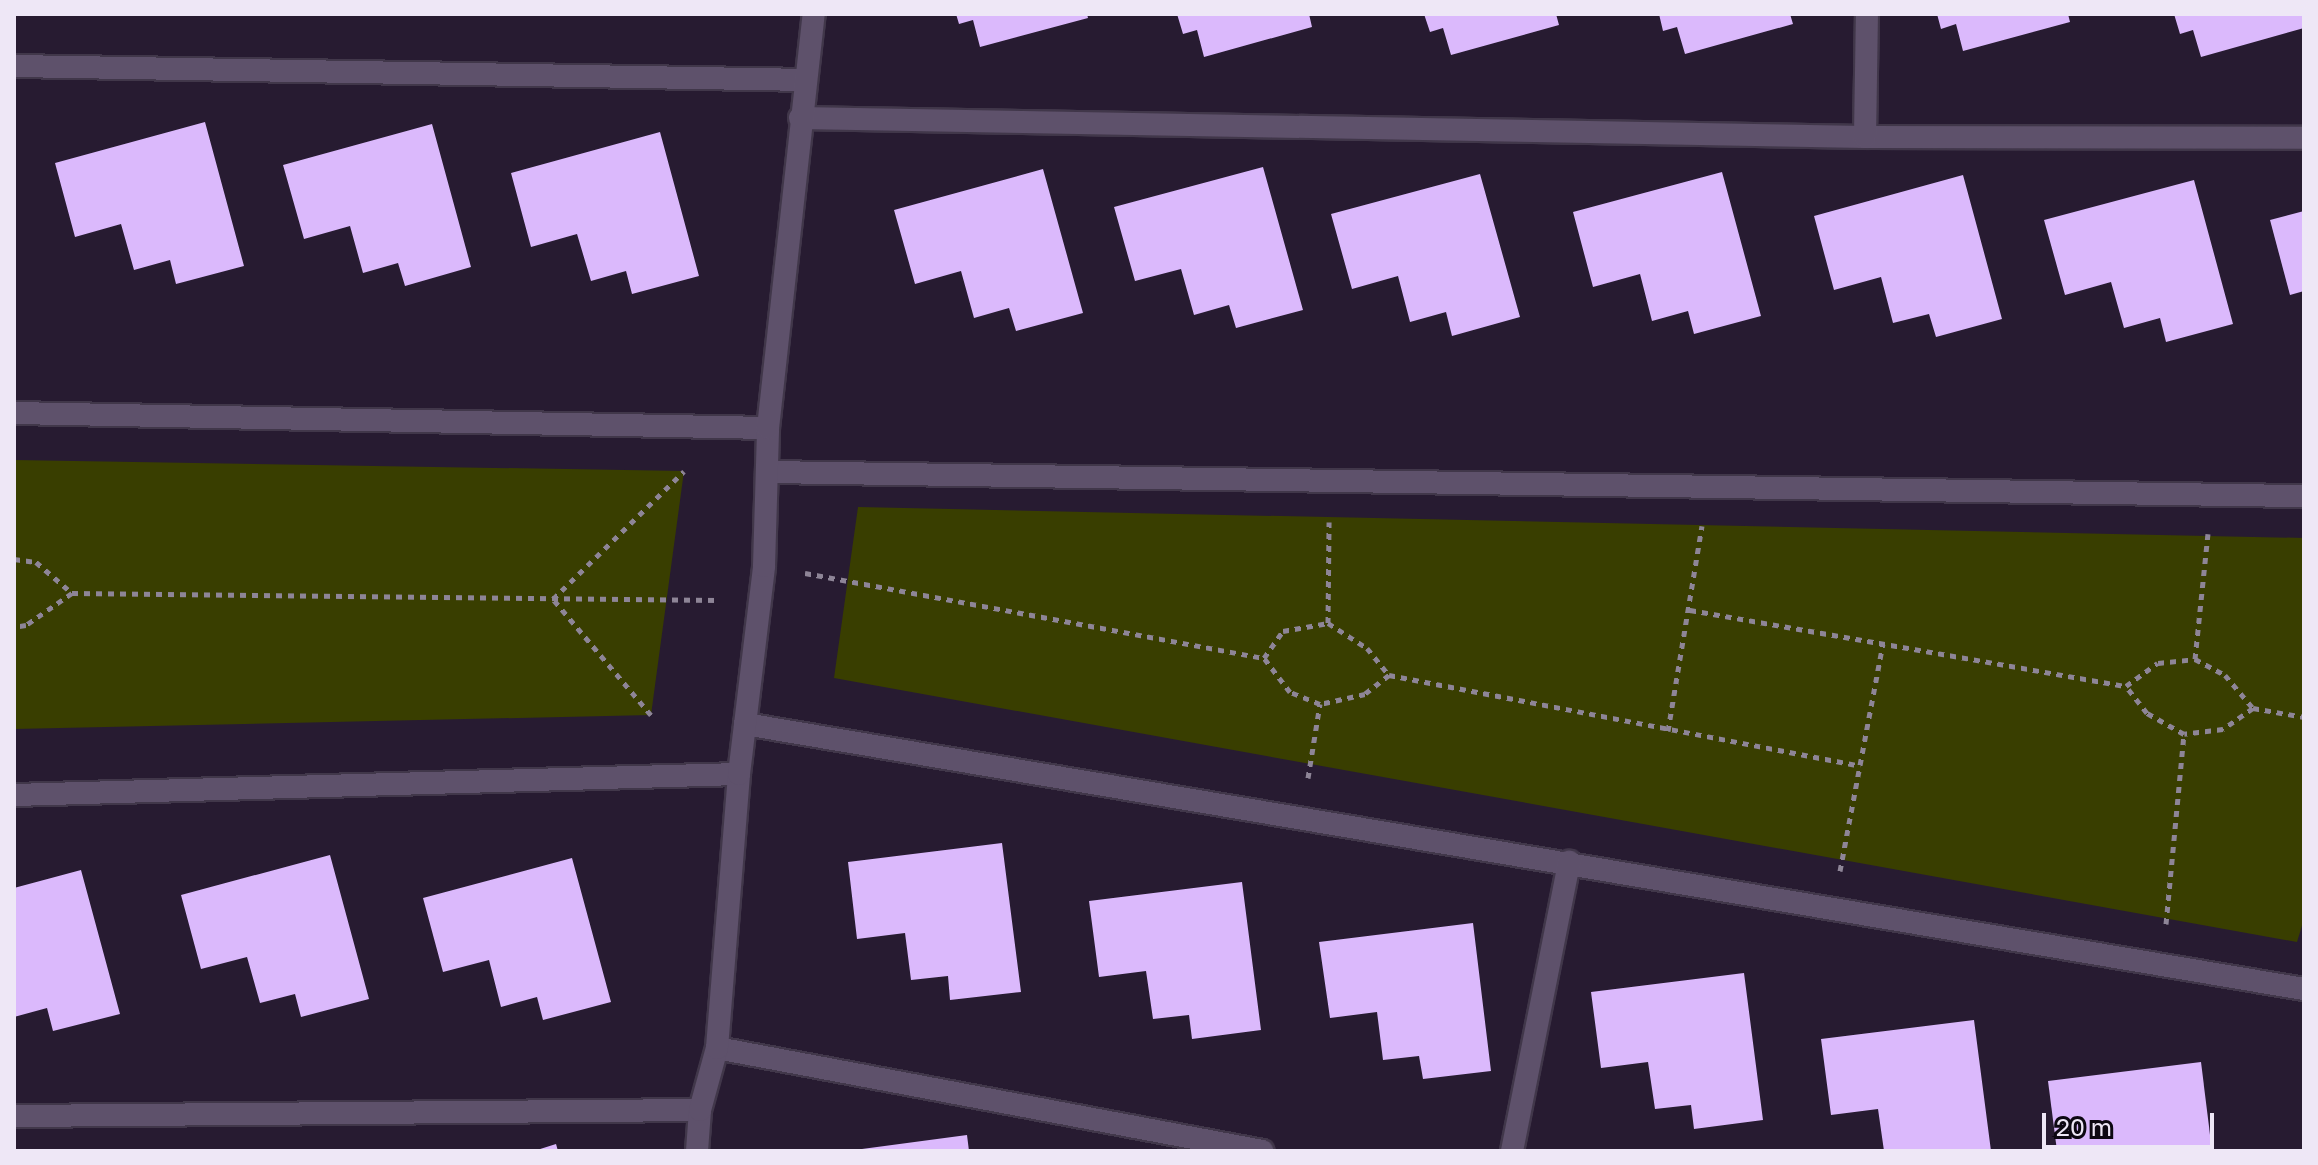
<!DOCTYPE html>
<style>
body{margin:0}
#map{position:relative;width:2318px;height:1165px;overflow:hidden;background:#271b31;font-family:"Golos Text",sans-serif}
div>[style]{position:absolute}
.green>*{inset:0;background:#393e00}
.building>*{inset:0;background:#dbb9fc}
.path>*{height:5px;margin-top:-2.5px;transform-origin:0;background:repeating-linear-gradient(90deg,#8e8597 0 6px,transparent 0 12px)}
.roads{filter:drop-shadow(2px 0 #41374a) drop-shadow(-2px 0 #41374a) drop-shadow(0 2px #41374a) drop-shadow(0 -2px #41374a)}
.service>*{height:22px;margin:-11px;padding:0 11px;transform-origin:11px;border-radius:11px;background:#5e516b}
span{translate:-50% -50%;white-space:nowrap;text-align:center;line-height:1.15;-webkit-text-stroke:8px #0d0812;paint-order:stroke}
.frame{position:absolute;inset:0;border:16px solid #eee7f6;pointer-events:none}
.scale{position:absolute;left:2042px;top:1113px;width:172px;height:36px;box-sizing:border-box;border:4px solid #eee7f6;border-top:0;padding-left:10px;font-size:24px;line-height:28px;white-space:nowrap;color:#eee7f6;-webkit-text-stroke:6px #0d0812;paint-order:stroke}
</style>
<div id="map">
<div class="green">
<i style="clip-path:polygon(14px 460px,684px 471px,651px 715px,14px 729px)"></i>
<i style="clip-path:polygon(858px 507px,2304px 538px,2304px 919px,2297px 942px,834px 678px)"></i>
</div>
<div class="building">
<i style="clip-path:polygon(956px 14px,1087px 14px,1088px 18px,980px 47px,973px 20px,959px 24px)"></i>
<i style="clip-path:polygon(1177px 14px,1309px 14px,1312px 27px,1204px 57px,1197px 30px,1183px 34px)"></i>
<i style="clip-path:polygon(1424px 14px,1556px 14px,1559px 25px,1451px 55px,1443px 28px,1430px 32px)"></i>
<i style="clip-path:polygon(1659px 14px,1790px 14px,1793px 24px,1685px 54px,1677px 27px,1663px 31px)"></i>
<i style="clip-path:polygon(1937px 14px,2068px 14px,2070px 22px,1963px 51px,1956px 24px,1941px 29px)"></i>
<i style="clip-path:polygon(2174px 14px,2304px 14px,2304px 28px,2201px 57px,2193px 30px,2180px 34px)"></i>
<i style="clip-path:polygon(205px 122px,244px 266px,176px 284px,170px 260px,134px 270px,121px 224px,75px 237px,55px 163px)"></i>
<i style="clip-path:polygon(432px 124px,471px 267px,405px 286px,398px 263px,363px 273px,350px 226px,304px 239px,283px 165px)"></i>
<i style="clip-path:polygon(660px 132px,699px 276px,632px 294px,626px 271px,591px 281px,577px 234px,531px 247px,511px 173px)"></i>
<i style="clip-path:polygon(1263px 167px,1303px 310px,1236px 328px,1229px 305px,1194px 315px,1181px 269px,1135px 281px,1114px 207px)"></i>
<i style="clip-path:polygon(1043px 169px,1083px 313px,1016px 331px,1009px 308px,974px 318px,961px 271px,915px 284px,894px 210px)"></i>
<i style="clip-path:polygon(1722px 172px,1761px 316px,1694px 334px,1688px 311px,1652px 321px,1640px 274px,1593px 287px,1573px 212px)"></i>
<i style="clip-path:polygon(1480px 174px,1520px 317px,1452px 336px,1446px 312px,1410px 322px,1398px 276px,1352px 289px,1331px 214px)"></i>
<i style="clip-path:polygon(1963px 175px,2002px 319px,1936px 337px,1929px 314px,1893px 323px,1881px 277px,1834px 290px,1814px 216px)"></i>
<i style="clip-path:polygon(2194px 180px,2233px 324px,2166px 342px,2160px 318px,2124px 328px,2111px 282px,2065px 295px,2044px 220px)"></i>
<i style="clip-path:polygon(2304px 211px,2304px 291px,2290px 295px,2270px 220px)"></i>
<i style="clip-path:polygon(1002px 843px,1021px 992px,950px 1000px,948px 976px,911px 980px,905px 933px,857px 939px,848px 862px)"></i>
<i style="clip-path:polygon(330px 855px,369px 999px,301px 1017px,295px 994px,260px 1003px,247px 957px,201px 969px,181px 895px)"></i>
<i style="clip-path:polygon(572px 858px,611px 1002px,543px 1020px,537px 997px,501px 1007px,489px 960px,443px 972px,423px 898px)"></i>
<i style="clip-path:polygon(81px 870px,120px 1014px,53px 1031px,47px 1008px,14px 1017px,14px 888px)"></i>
<i style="clip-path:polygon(1242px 882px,1261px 1030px,1192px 1039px,1189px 1015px,1153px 1019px,1146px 971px,1099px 977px,1089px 901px)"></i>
<i style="clip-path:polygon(1473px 923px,1491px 1071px,1423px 1079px,1419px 1056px,1383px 1060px,1377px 1012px,1330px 1018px,1319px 942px)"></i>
<i style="clip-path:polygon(1744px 973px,1763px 1120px,1694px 1129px,1691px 1105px,1655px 1109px,1648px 1062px,1601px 1068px,1591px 992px)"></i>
<i style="clip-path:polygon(1974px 1020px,1991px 1151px,1884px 1151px,1878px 1109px,1831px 1115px,1821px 1039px)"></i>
<i style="clip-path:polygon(2201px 1062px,2212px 1151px,2057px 1151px,2048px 1081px)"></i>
<i style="clip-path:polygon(967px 1135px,969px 1151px,862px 1151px,862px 1149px)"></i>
<i style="clip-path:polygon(556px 1144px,558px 1151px,537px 1151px,537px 1150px)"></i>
</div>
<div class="path">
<i style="left:14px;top:559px;width:22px;rotate:8deg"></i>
<i style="left:36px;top:562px;width:48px;rotate:40.7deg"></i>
<i style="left:72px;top:593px;width:56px;rotate:145.2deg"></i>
<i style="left:26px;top:625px;width:12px;rotate:171deg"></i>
<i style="left:805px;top:573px;width:467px;rotate:10.5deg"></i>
<i style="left:72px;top:593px;width:646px;rotate:0.62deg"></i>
<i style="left:1690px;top:610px;width:443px;rotate:9.9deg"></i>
<i style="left:1328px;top:623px;width:101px;rotate:-89.4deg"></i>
<i style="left:2195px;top:659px;width:34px;rotate:28deg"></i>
<i style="left:2225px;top:675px;width:43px;rotate:49.7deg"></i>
<i style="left:2253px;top:708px;width:37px;rotate:145deg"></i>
<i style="left:2223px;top:729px;width:39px;rotate:173deg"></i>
<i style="left:2184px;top:734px;width:43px;rotate:-150.4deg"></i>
<i style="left:2147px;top:713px;width:34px;rotate:-128deg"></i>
<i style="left:2126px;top:686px;width:39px;rotate:-36deg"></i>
<i style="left:2158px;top:663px;width:37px;rotate:-6deg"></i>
<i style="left:2195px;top:659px;width:126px;rotate:-84.1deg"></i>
<i style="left:1389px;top:675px;width:31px;rotate:142deg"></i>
<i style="left:1365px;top:694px;width:46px;rotate:167.5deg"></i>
<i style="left:1320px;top:704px;width:32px;rotate:-158deg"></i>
<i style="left:1290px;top:692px;width:43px;rotate:-127.4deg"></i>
<i style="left:1264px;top:658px;width:33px;rotate:-55deg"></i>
<i style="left:1283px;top:631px;width:46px;rotate:-10.1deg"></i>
<i style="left:1328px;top:623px;width:46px;rotate:32.7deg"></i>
<i style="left:1367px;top:648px;width:35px;rotate:51deg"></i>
<i style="left:1389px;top:675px;width:480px;rotate:10.9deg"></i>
<i style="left:2253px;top:708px;width:52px;rotate:10deg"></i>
<i style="left:651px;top:715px;width:152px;rotate:-130.2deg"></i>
<i style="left:553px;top:599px;width:183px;rotate:-44.3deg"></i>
<i style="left:1668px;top:731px;width:208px;rotate:-80.6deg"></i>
<i style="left:1308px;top:778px;width:75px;rotate:-80.8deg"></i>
<i style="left:1840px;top:871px;width:231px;rotate:-79.3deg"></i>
<i style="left:2166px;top:924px;width:191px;rotate:-84.6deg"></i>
</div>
<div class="roads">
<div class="service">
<i style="left:14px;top:66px;width:792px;rotate:1.01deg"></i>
<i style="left:800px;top:118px;width:1065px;rotate:1.02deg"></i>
<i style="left:1865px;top:137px;width:439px;rotate:0.1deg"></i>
<i style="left:1865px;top:137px;width:123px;rotate:-89.1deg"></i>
<i style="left:14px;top:413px;width:754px;rotate:1.14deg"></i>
<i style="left:768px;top:472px;width:1536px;rotate:0.9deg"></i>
<i style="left:745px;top:724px;width:1581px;rotate:9.65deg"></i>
<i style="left:14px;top:795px;width:725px;rotate:-1.66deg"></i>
<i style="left:717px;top:1048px;width:555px;rotate:10.7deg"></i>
<i style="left:14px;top:1116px;width:686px;rotate:-0.5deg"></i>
<i style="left:697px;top:1151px;width:41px;rotate:-85.8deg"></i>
<i style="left:700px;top:1110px;width:64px;rotate:-74.7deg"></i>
<i style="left:717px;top:1048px;width:275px;rotate:-85.4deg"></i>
<i style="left:739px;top:774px;width:209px;rotate:-83.1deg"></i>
<i style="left:764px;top:566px;width:138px;rotate:-88.3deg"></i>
<i style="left:768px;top:428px;width:417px;rotate:-83.7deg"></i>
<i style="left:1512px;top:1151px;width:295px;rotate:-78.8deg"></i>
</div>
</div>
<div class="frame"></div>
<div class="scale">20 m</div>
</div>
